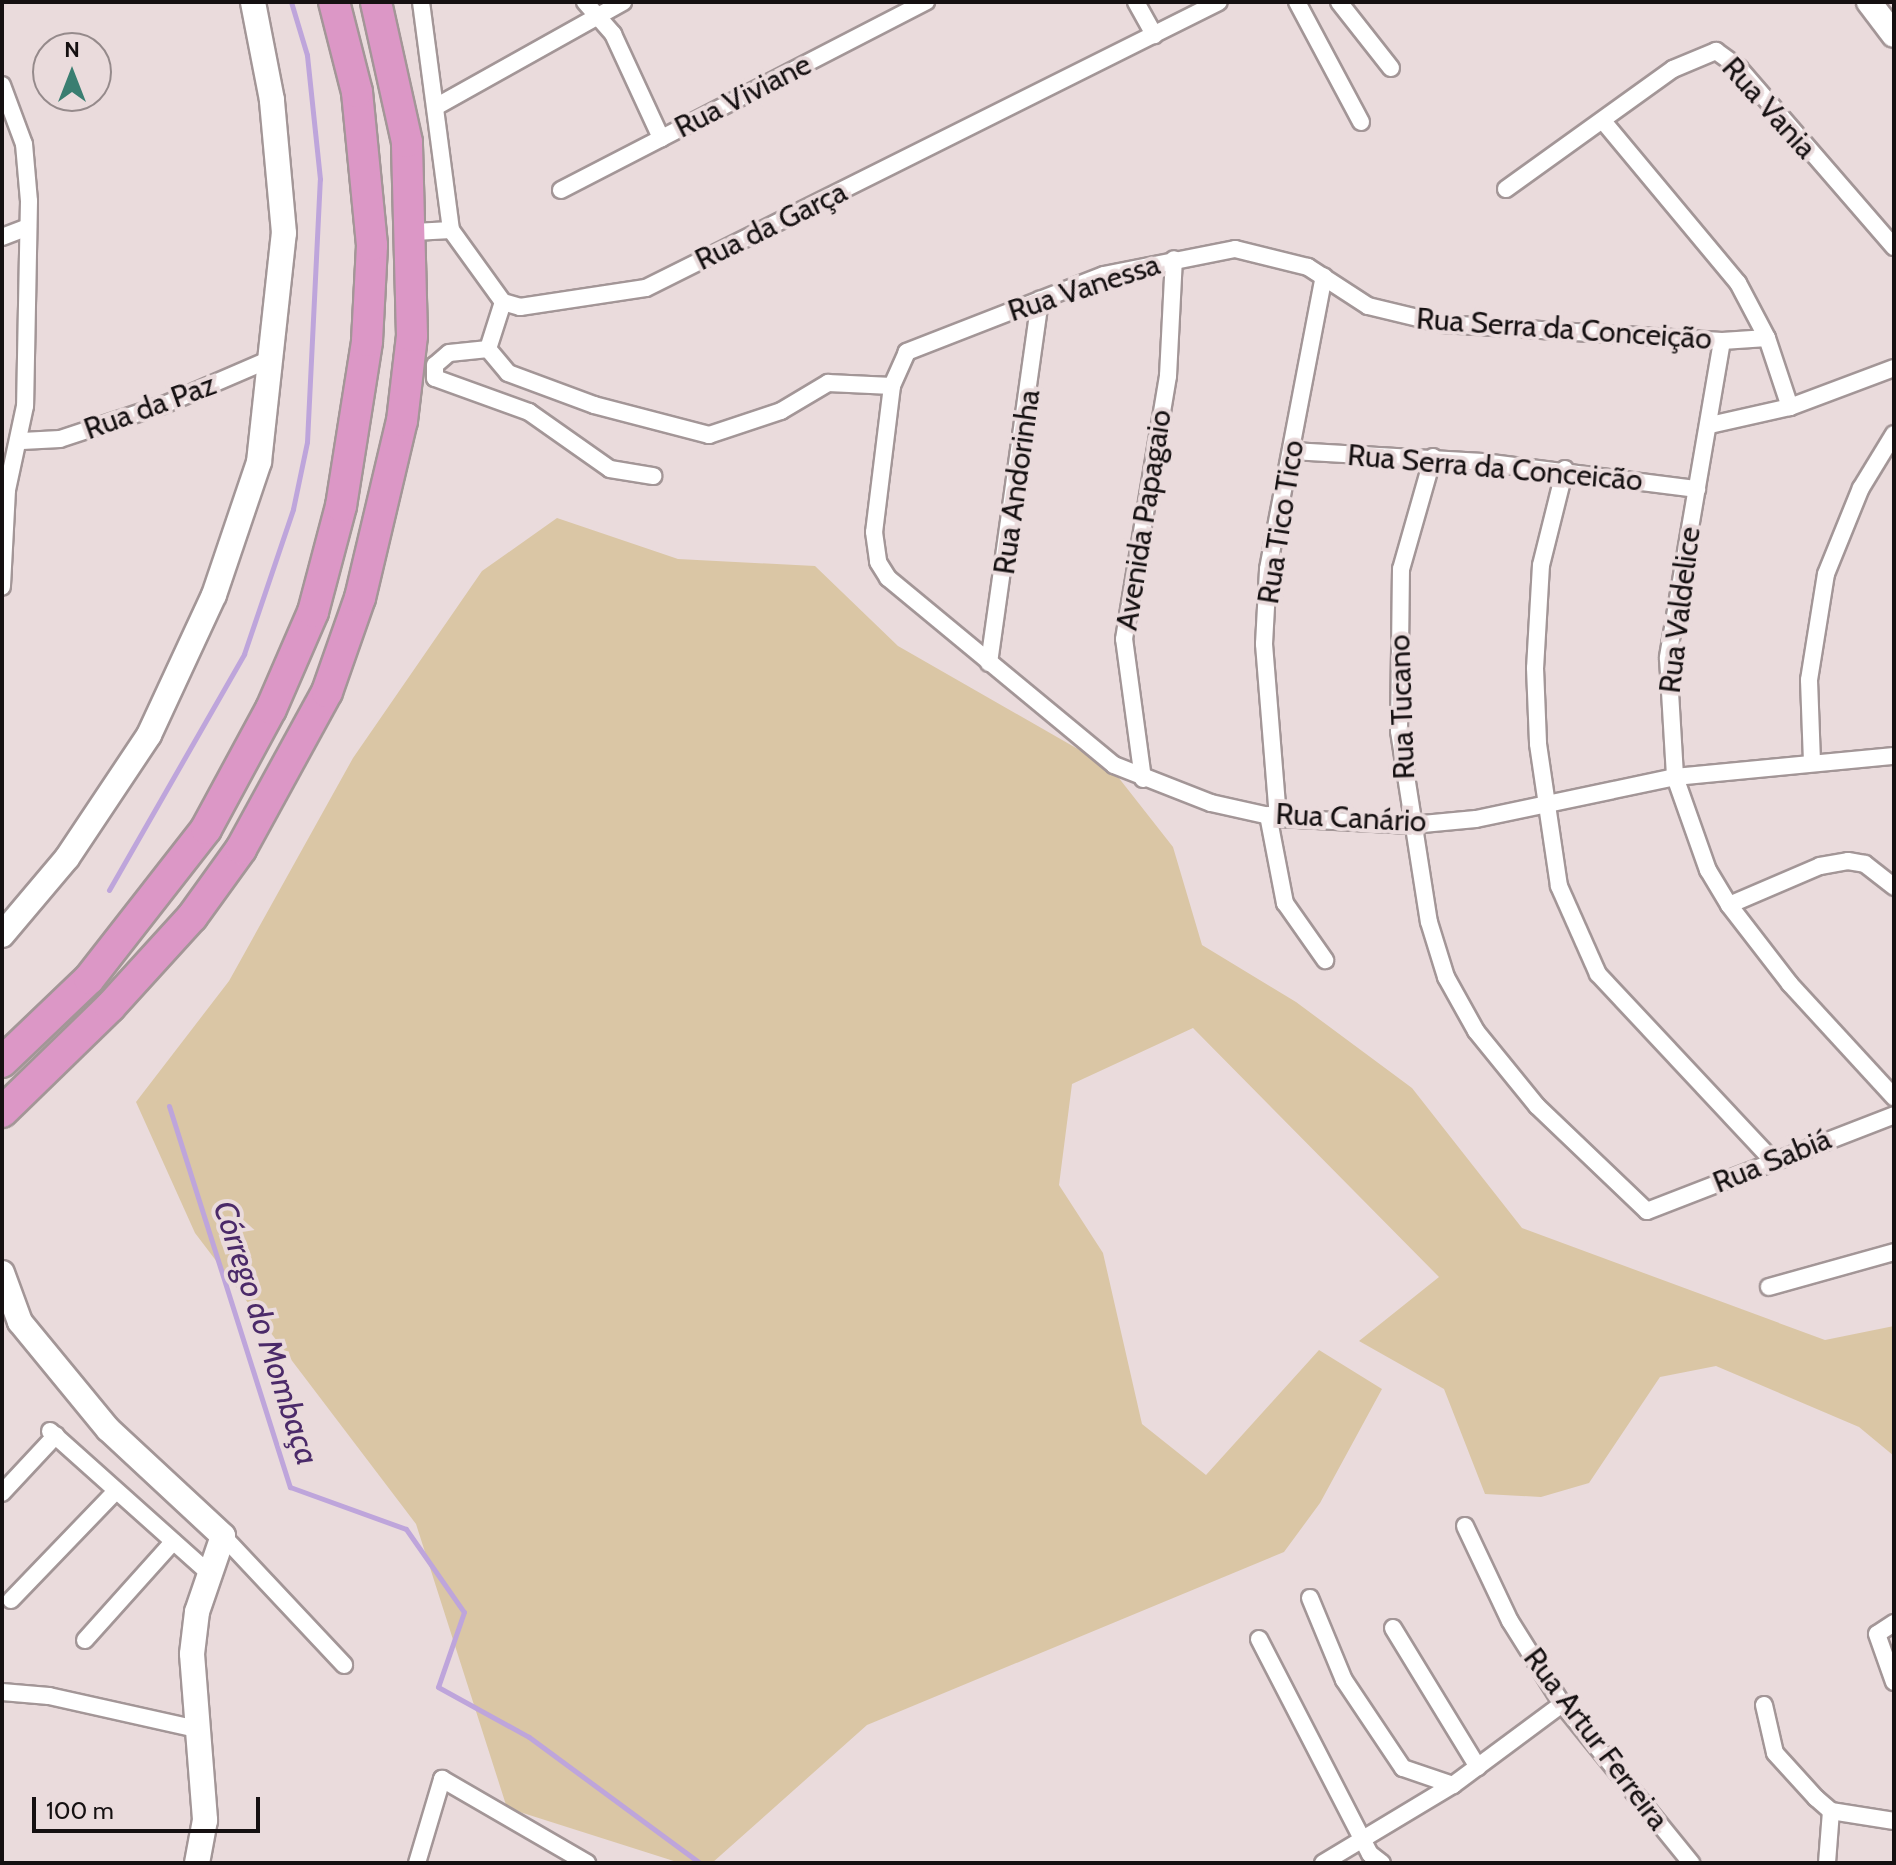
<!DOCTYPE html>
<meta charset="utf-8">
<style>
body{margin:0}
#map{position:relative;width:1896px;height:1865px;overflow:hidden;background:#eadbdc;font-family:Cabin,sans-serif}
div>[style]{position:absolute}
.green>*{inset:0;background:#dac6a5}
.stream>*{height:5px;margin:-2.5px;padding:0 2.5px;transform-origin:2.5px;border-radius:2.5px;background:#bea5db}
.roads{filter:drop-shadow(2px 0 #a39697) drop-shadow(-2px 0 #a39697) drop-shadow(0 2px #a39697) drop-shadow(0 -2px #a39697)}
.street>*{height:16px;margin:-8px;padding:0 8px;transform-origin:8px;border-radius:8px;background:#fff}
.secondary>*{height:24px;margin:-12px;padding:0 12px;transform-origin:12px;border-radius:12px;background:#fff}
.highway>*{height:30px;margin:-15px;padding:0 15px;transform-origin:15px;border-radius:15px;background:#dc97c6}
span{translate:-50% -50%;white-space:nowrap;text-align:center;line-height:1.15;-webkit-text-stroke:8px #eadbdc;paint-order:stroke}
.street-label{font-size:30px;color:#151011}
.water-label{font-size:32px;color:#4b2a69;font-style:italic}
.frame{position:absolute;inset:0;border:4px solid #151011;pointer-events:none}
.north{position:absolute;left:32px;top:32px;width:80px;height:80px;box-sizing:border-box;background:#eadbdc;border:2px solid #958a8b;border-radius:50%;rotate:0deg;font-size:22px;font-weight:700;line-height:32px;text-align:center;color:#151011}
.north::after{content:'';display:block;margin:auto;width:28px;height:36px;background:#3a7e71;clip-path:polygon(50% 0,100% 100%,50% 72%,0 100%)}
.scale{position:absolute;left:32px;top:1797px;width:228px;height:36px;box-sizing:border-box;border:4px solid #151011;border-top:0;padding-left:10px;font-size:24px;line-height:28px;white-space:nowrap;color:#151011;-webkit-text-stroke:6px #eadbdc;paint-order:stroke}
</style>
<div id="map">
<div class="green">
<i style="clip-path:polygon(557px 518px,678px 559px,815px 566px,898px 646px,1111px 768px,1173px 847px,1202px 945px,1296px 1002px,1412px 1088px,1522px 1228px,1825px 1340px,1894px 1326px,1894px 1456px,1859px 1427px,1716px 1366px,1660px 1377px,1589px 1483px,1541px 1497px,1485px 1494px,1444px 1389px,1359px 1341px,1439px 1277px,1193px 1028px,1072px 1084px,1059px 1185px,1103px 1253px,1142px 1424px,1206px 1475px,1319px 1350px,1382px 1389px,1320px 1503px,1284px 1552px,867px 1725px,712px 1863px,680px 1863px,507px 1808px,416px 1524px,195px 1233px,136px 1102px,229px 981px,353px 758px,482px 571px)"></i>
</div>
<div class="stream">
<i style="left:109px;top:890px;width:272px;rotate:-60.2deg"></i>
<i style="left:244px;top:654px;width:153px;rotate:-71.3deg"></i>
<i style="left:293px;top:509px;width:68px;rotate:-78.2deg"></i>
<i style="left:307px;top:442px;width:263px;rotate:-87.2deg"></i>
<i style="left:320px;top:179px;width:125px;rotate:-96deg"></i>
<i style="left:307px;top:55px;width:55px;rotate:-106.8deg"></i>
<i style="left:169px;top:1106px;width:400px;rotate:72.4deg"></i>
<i style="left:290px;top:1487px;width:123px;rotate:19.9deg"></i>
<i style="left:406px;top:1529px;width:101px;rotate:55.1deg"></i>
<i style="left:464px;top:1612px;width:79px;rotate:109.1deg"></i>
<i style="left:438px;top:1687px;width:104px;rotate:28.8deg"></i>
<i style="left:529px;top:1737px;width:212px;rotate:36.4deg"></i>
</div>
<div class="roads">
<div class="street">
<i style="left:421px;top:2px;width:230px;rotate:82.5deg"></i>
<i style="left:451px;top:230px;width:89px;rotate:54.2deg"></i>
<i style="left:503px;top:302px;width:18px;rotate:16deg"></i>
<i style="left:520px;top:307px;width:127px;rotate:-8.6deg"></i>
<i style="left:646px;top:288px;width:640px;rotate:-26.53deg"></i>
<i style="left:585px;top:2px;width:43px;rotate:48.8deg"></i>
<i style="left:613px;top:34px;width:115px;rotate:65.2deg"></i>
<i style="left:1136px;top:2px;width:38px;rotate:61deg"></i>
<i style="left:1297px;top:2px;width:136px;rotate:61.9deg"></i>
<i style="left:1339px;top:2px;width:84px;rotate:51.8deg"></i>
<i style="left:2px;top:85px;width:63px;rotate:69.6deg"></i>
<i style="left:24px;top:144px;width:57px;rotate:85deg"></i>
<i style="left:29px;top:201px;width:205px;rotate:91.1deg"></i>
<i style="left:25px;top:406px;width:86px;rotate:102.1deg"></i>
<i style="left:7px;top:490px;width:97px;rotate:93deg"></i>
<i style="left:439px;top:105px;width:211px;rotate:-29.2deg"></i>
<i style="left:1603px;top:121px;width:211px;rotate:50.2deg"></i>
<i style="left:1738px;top:283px;width:62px;rotate:62.2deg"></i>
<i style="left:1767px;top:338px;width:73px;rotate:71.6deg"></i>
<i style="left:1506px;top:189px;width:206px;rotate:-35.7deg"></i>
<i style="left:1673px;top:69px;width:47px;rotate:-22.7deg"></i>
<i style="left:1716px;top:51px;width:29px;rotate:36deg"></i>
<i style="left:1739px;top:68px;width:237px;rotate:49.1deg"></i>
<i style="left:561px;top:190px;width:411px;rotate:-27.3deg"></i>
<i style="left:414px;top:232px;width:37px;rotate:-3deg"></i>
<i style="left:2px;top:237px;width:28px;rotate:-21deg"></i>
<i style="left:503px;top:302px;width:49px;rotate:107.7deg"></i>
<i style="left:488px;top:349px;width:31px;rotate:50deg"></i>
<i style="left:508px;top:373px;width:92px;rotate:20.4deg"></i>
<i style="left:594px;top:405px;width:119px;rotate:14.6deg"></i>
<i style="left:709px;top:435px;width:76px;rotate:-18.4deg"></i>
<i style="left:781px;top:411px;width:55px;rotate:-30.8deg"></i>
<i style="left:828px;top:383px;width:64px;rotate:2.7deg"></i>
<i style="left:1767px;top:338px;width:45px;rotate:176.2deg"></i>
<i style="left:1722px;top:341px;width:280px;rotate:-176.5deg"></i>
<i style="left:1443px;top:324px;width:77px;rotate:-166.5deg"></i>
<i style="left:1368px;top:306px;width:72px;rotate:-147deg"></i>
<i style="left:1308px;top:267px;width:75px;rotate:-166.1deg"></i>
<i style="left:1235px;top:249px;width:134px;rotate:168.8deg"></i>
<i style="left:1104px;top:275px;width:212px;rotate:158.7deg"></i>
<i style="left:907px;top:352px;width:37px;rotate:114deg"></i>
<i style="left:892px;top:386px;width:147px;rotate:97deg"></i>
<i style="left:874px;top:532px;width:30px;rotate:82deg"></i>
<i style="left:878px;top:562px;width:19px;rotate:58deg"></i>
<i style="left:888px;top:578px;width:293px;rotate:39.6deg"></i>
<i style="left:1114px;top:765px;width:104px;rotate:21.4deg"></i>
<i style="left:1211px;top:803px;width:69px;rotate:12.6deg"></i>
<i style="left:1278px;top:818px;width:134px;rotate:3deg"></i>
<i style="left:1412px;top:825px;width:64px;rotate:-5.4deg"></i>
<i style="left:1476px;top:819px;width:203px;rotate:-11.9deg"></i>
<i style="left:1675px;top:777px;width:220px;rotate:-5.5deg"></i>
<i style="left:1722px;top:341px;width:322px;rotate:99.7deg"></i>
<i style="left:1668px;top:658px;width:119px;rotate:86.6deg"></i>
<i style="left:1675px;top:777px;width:99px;rotate:70.5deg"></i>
<i style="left:1708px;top:870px;width:41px;rotate:59deg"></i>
<i style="left:1729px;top:905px;width:100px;rotate:52.3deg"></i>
<i style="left:1790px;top:984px;width:154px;rotate:47.4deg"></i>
<i style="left:488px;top:349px;width:39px;rotate:174deg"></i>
<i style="left:449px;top:353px;width:18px;rotate:139deg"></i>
<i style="left:435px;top:365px;width:13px;rotate:90deg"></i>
<i style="left:435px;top:378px;width:100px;rotate:19.9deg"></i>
<i style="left:529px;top:412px;width:99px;rotate:35.1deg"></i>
<i style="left:610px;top:469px;width:44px;rotate:9.2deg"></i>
<i style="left:1710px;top:425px;width:82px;rotate:-12.7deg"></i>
<i style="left:1790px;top:407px;width:111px;rotate:-20.6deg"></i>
<i style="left:22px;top:441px;width:38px;rotate:-3deg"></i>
<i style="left:60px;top:439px;width:112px;rotate:-18.3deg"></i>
<i style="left:166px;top:404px;width:116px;rotate:-23.3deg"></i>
<i style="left:1292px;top:451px;width:191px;rotate:3.3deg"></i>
<i style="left:1483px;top:462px;width:216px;rotate:7.2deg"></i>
<i style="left:1433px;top:457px;width:116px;rotate:105.9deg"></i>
<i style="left:1401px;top:569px;width:162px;rotate:90.7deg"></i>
<i style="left:1399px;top:731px;width:193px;rotate:81.1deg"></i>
<i style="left:1429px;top:922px;width:58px;rotate:72.8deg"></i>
<i style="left:1446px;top:977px;width:62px;rotate:60.9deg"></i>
<i style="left:1476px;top:1031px;width:97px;rotate:50.9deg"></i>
<i style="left:1537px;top:1106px;width:152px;rotate:43.7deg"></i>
<i style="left:1647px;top:1211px;width:265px;rotate:-21.2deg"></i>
<i style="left:1565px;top:469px;width:99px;rotate:104deg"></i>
<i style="left:1541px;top:565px;width:103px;rotate:93.3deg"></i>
<i style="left:1535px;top:668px;width:76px;rotate:87.7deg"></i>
<i style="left:1538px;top:744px;width:144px;rotate:81.6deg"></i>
<i style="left:1559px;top:886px;width:96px;rotate:66.1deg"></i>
<i style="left:1598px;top:974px;width:253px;rotate:46.9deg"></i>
<i style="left:989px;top:663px;width:367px;rotate:-82deg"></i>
<i style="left:1812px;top:762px;width:82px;rotate:-92.1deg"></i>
<i style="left:1809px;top:680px;width:107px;rotate:-80.9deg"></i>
<i style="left:1826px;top:574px;width:93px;rotate:-67.9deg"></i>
<i style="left:1861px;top:488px;width:63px;rotate:-58.6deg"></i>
<i style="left:1143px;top:779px;width:141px;rotate:-97.7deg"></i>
<i style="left:1124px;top:639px;width:267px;rotate:-80.5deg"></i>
<i style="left:1168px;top:376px;width:117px;rotate:-87.1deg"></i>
<i style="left:1268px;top:815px;width:90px;rotate:79.1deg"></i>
<i style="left:1285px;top:903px;width:70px;rotate:54.9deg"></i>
<i style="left:1278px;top:818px;width:175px;rotate:-94.6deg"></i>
<i style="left:1264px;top:644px;width:75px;rotate:-86.9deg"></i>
<i style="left:1268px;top:569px;width:298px;rotate:-79.2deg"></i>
<i style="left:1729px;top:905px;width:99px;rotate:-23.2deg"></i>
<i style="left:1820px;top:866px;width:28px;rotate:-10deg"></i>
<i style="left:1848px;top:861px;width:17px;rotate:10deg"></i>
<i style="left:1865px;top:864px;width:37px;rotate:38deg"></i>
<i style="left:1769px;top:1287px;width:130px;rotate:-15.6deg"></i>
<i style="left:50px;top:1431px;width:217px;rotate:41.8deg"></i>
<i style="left:2px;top:1493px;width:79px;rotate:-47deg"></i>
<i style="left:1465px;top:1526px;width:105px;rotate:64.7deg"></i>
<i style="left:1510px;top:1621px;width:98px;rotate:57.9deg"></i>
<i style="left:1562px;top:1704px;width:205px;rotate:50.9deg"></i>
<i style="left:223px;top:1536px;width:177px;rotate:46.8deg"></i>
<i style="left:1310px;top:1598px;width:89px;rotate:67.5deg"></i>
<i style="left:1344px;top:1680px;width:106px;rotate:56.2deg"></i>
<i style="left:1403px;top:1768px;width:53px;rotate:18.8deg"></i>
<i style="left:11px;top:1600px;width:151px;rotate:-46.1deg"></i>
<i style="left:1894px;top:1623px;width:20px;rotate:147deg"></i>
<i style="left:1877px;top:1634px;width:51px;rotate:70.5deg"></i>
<i style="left:1393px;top:1628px;width:163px;rotate:58.6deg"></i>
<i style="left:1259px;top:1639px;width:242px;rotate:62.7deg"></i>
<i style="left:1370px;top:1854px;width:15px;rotate:37deg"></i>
<i style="left:85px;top:1640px;width:132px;rotate:-48.1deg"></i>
<i style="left:2px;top:1692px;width:47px;rotate:4.9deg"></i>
<i style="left:49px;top:1696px;width:152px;rotate:12.6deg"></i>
<i style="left:1764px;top:1705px;width:49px;rotate:77.1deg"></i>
<i style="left:1775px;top:1753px;width:61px;rotate:47.7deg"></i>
<i style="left:1816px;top:1798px;width:20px;rotate:41deg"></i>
<i style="left:1831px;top:1811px;width:64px;rotate:9deg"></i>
<i style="left:417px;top:1863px;width:88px;rotate:-73.4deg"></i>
<i style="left:442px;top:1779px;width:168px;rotate:30.1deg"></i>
<i style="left:1323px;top:1863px;width:152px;rotate:-31deg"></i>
<i style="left:1453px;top:1785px;width:136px;rotate:-36.6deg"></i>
<i style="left:1827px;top:1863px;width:52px;rotate:-85.6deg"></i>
</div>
<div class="secondary">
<i style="left:1869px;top:2px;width:41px;rotate:52.9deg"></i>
<i style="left:2px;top:935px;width:101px;rotate:-49.8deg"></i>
<i style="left:67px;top:858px;width:148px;rotate:-56.3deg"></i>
<i style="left:149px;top:735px;width:154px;rotate:-65.1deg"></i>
<i style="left:214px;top:595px;width:140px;rotate:-71.3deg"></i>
<i style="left:259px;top:462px;width:230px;rotate:-83.8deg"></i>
<i style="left:284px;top:233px;width:134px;rotate:-95.2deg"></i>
<i style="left:272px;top:100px;width:100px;rotate:-101deg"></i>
<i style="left:2px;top:1273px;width:52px;rotate:69.8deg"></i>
<i style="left:20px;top:1322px;width:139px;rotate:50.6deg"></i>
<i style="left:108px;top:1429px;width:157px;rotate:42.9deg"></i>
<i style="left:223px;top:1536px;width:80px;rotate:108.9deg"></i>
<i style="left:197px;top:1612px;width:42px;rotate:96.8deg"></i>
<i style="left:192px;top:1654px;width:167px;rotate:85.5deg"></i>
<i style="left:205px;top:1820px;width:44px;rotate:100.5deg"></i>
</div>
<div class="highway">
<i style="left:2px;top:1062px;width:120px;rotate:-43.7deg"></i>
<i style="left:89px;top:979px;width:190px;rotate:-52deg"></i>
<i style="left:206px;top:829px;width:136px;rotate:-61.6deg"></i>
<i style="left:271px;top:709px;width:106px;rotate:-66.6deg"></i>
<i style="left:313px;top:612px;width:110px;rotate:-75.2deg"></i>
<i style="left:341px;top:506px;width:167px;rotate:-81deg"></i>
<i style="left:367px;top:341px;width:96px;rotate:-87deg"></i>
<i style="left:372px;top:245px;width:154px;rotate:-95.6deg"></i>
<i style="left:357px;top:92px;width:93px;rotate:-104.3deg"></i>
<i style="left:2px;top:1112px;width:151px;rotate:-44.2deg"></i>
<i style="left:110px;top:1007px;width:122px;rotate:-47.7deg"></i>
<i style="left:192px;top:917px;width:84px;rotate:-54.2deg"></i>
<i style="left:241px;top:849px;width:179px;rotate:-61.3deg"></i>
<i style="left:327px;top:692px;width:100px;rotate:-70.7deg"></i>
<i style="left:360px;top:598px;width:182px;rotate:-76.7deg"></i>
<i style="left:402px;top:421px;width:86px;rotate:-83.3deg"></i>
<i style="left:412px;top:336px;width:194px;rotate:-91.5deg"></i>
<i style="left:407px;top:142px;width:143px;rotate:-102.5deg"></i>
</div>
</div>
<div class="street-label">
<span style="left:743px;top:96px;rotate:-27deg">Rua Viviane</span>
<span style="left:1769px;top:108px;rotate:48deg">Rua Vania</span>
<span style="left:771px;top:226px;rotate:-26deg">Rua da Garça</span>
<span style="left:1084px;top:288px;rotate:-18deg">Rua Vanessa</span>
<span style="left:1564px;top:329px;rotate:4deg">Rua Serra da Conceição</span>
<span style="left:150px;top:407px;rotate:-20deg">Rua da Paz</span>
<span style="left:1495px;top:468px;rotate:5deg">Rua Serra da Conceicão</span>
<span style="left:1017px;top:482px;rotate:-82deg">Rua Andorinha</span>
<span style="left:1144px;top:520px;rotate:-81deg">Avenida Papagaio</span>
<span style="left:1281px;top:522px;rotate:-81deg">Rua Tico Tico</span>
<span style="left:1680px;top:610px;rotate:-83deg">Rua Valdelice</span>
<span style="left:1402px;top:707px;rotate:-92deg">Rua Tucano</span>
<span style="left:1351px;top:818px;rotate:3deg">Rua Canário</span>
<span style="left:1772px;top:1161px;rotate:-22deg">Rua Sabiá</span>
<span style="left:1596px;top:1739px;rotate:53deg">Rua Artur Ferreira</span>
</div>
<div class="water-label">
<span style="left:266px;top:1333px;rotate:72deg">Córrego do Mombaça</span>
</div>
<div class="frame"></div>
<div class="north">N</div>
<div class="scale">100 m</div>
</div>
